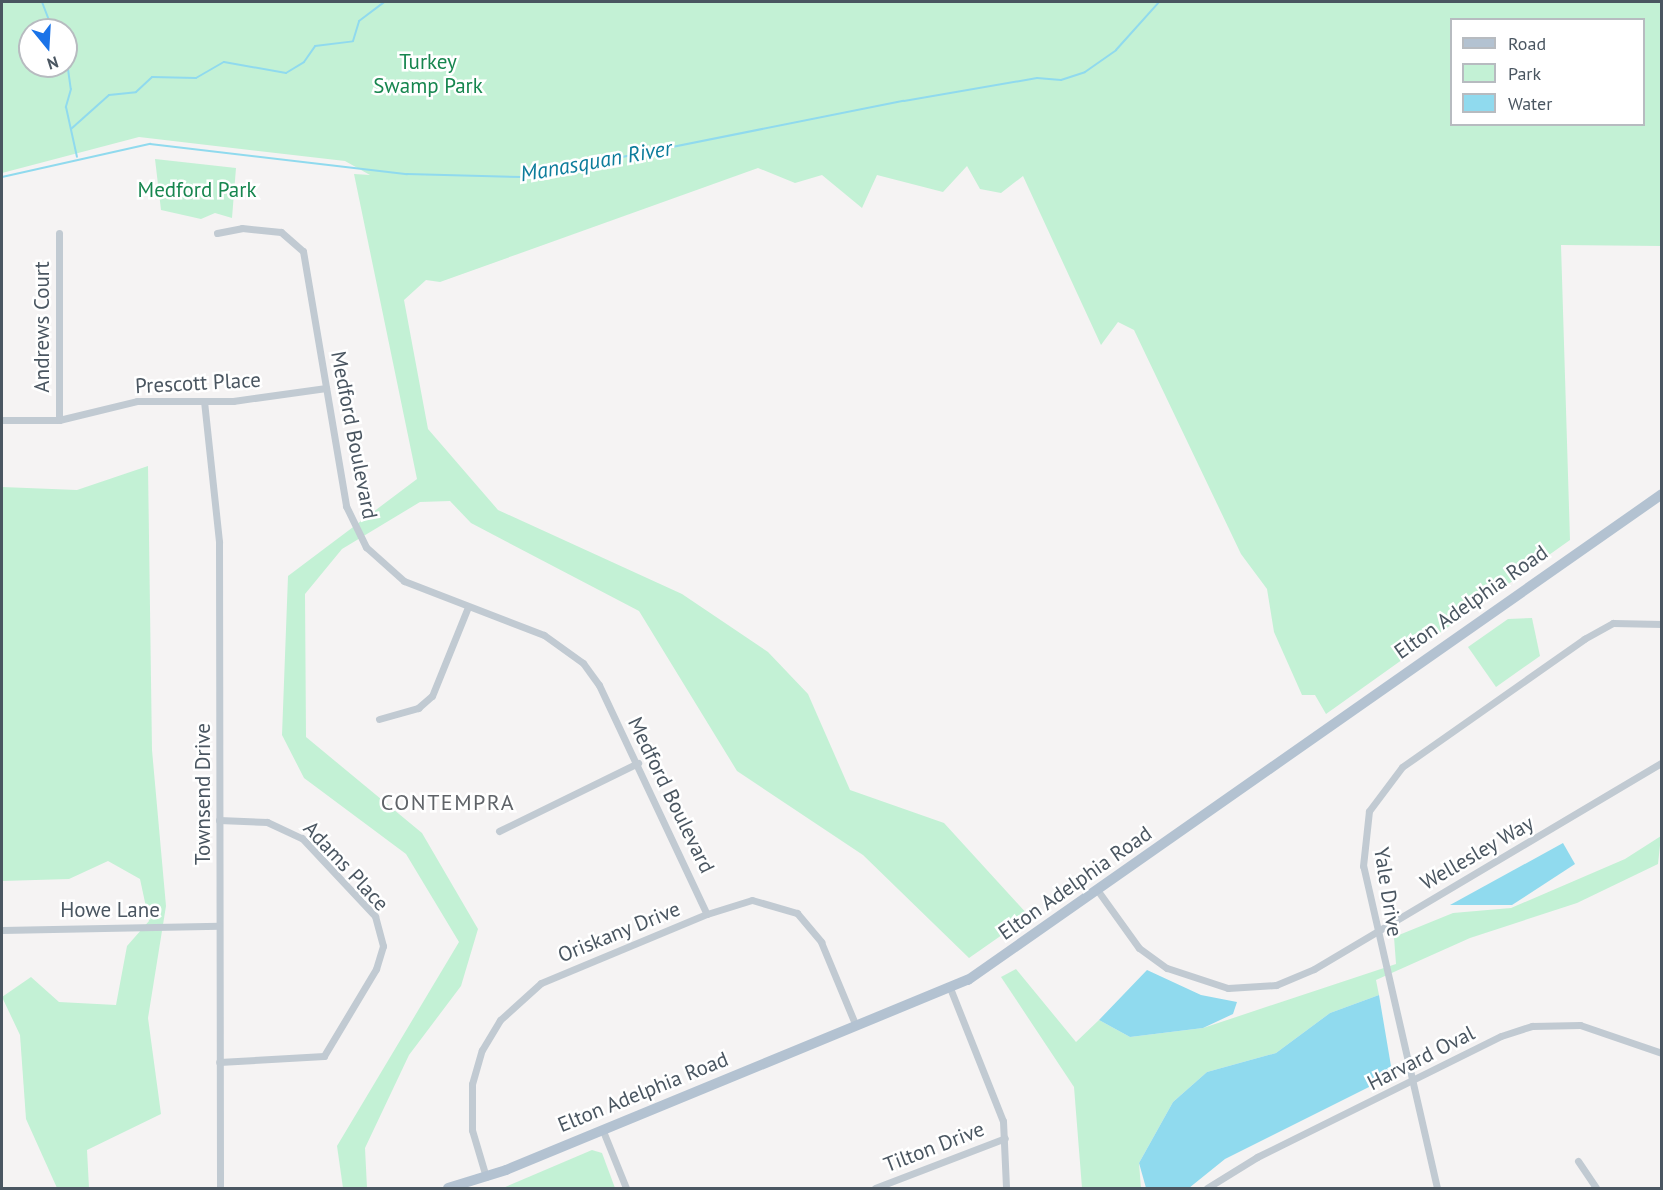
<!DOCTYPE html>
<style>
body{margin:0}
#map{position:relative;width:1663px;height:1190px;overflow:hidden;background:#f5f3f3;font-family:"PT Sans",sans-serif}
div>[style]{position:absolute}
.green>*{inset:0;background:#c3f1d5}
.water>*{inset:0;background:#90daee}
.stream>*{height:2px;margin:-1px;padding:0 1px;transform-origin:1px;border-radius:1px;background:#90daee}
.minor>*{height:7px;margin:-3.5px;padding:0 3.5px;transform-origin:3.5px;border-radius:3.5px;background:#c1cad2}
.primary>*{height:10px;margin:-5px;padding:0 5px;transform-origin:5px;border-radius:5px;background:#b3c2d1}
span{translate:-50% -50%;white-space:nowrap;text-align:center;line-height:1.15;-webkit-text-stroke:5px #fff;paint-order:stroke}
.park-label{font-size:21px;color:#17864f}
.street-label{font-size:21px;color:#4a5661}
.water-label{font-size:22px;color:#0c7c9b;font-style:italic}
.neighbourhood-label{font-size:22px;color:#5f6368;letter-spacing:1.5px}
.frame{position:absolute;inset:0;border:3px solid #4a5661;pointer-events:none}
.legend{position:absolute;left:1450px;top:18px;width:195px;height:108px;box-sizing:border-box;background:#fff;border:2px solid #b7bbc0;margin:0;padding:8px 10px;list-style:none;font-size:18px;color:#4a5661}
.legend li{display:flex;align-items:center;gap:12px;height:30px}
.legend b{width:30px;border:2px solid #b7bbc0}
.north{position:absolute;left:18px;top:18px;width:60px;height:60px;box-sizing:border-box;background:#fff;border:2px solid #b7bbc0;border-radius:50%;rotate:162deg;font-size:16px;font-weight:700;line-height:24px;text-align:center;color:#4a5661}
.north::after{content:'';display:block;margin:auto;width:21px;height:27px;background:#1a73e8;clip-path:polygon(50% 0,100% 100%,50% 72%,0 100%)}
</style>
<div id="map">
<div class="green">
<i style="clip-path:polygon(evenodd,2px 2px,1661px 2px,1661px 246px,1561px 245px,1570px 540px,1326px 714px,1315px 695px,1302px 695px,1274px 632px,1267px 589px,1241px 554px,1134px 330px,1118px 322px,1101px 345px,1023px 176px,1001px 193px,980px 189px,967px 166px,943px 192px,877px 175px,862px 208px,822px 175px,795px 183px,758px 168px,440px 282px,426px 280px,404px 300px,428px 429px,498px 510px,682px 594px,768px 652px,808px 694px,850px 790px,944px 823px,1029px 916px,969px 958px,863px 855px,737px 771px,639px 611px,471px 523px,450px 501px,420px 502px,342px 549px,305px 594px,306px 737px,422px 833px,478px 929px,461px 986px,409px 1055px,365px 1148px,367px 1188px,343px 1188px,337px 1146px,459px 942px,406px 854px,304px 778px,282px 735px,288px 576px,417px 479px,354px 174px,370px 175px,345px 161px,139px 137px,2px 173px,2px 2px,1452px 20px,1644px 20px,1644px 124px,1452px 124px,1452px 20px,2px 2px,30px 30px,66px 30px,66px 66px,30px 66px,30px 30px)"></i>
<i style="clip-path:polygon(155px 159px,236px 168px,232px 218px,215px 213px,201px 219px,161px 210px)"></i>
<i style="clip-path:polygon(148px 466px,152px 750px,166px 906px,148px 1018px,161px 1114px,87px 1150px,89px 1188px,57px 1188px,26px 1119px,20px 1035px,2px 997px,31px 977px,59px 1002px,116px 1005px,127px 946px,149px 921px,140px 879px,108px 861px,69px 879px,2px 881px,2px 487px,77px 490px)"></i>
<i style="clip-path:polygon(1532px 618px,1540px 656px,1496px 687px,1468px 647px,1508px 619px)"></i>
<i style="clip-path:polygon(1661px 836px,1658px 864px,1577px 903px,1470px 938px,1376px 980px,1379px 995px,1330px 1013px,1276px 1053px,1207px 1072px,1173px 1102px,1139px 1163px,1141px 1188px,1082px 1188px,1074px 1087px,1001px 977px,1016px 969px,1076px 1042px,1099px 1020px,1130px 1037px,1203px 1028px,1396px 964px,1394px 937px,1453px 913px,1511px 908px,1625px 859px)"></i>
<i style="clip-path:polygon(592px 1150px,602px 1153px,615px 1188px,503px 1188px)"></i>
</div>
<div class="water">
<i style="clip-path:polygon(1563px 843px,1575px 864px,1512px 905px,1450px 905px)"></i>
<i style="clip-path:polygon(1147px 970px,1201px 995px,1237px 1002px,1233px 1014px,1203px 1028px,1130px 1037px,1099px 1020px)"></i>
<i style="clip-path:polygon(1379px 995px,1391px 1066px,1381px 1081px,1225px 1159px,1189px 1188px,1146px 1188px,1139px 1163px,1173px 1102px,1207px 1072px,1276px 1053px,1330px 1013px)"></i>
</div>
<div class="stream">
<i style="left:42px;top:2px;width:30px;rotate:69deg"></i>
<i style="left:66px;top:55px;width:34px;rotate:82deg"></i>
<i style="left:71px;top:89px;width:19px;rotate:106deg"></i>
<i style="left:66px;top:107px;width:51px;rotate:77.6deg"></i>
<i style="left:71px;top:129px;width:51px;rotate:-41.8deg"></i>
<i style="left:109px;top:95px;width:27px;rotate:-6deg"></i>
<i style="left:136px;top:92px;width:22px;rotate:-43deg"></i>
<i style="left:152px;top:77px;width:44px;rotate:1.3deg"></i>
<i style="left:196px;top:78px;width:32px;rotate:-30deg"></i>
<i style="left:224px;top:62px;width:63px;rotate:10.1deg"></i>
<i style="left:286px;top:73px;width:21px;rotate:-31deg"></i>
<i style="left:304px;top:62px;width:19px;rotate:-55deg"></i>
<i style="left:315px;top:46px;width:38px;rotate:-7deg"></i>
<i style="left:353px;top:41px;width:21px;rotate:-73deg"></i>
<i style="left:359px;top:21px;width:31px;rotate:-37deg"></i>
<i style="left:2px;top:177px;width:152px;rotate:-12.6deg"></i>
<i style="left:150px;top:144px;width:259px;rotate:6.7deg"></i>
<i style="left:407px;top:174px;width:115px;rotate:1.5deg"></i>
<i style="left:522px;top:177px;width:389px;rotate:-11.3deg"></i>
<i style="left:904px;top:101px;width:135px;rotate:-9.8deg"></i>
<i style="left:1037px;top:78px;width:24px;rotate:5deg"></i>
<i style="left:1061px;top:80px;width:25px;rotate:-18deg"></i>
<i style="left:1085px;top:72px;width:38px;rotate:-35deg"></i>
<i style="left:1116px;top:50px;width:64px;rotate:-48.1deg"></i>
</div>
<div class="minor">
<i style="left:59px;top:233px;width:187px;rotate:90deg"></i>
<i style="left:217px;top:233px;width:25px;rotate:-11deg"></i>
<i style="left:242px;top:228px;width:39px;rotate:6deg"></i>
<i style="left:281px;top:232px;width:29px;rotate:41deg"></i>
<i style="left:303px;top:251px;width:259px;rotate:80.4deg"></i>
<i style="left:346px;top:506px;width:46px;rotate:64deg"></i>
<i style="left:366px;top:547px;width:51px;rotate:41.8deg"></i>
<i style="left:404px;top:581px;width:150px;rotate:21.1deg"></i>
<i style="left:544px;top:635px;width:48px;rotate:35.7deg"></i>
<i style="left:583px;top:663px;width:27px;rotate:54deg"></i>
<i style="left:599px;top:685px;width:253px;rotate:64.8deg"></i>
<i style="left:204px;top:401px;width:142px;rotate:83.9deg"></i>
<i style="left:219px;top:542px;width:646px;rotate:89.91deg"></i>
<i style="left:2px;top:420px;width:57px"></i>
<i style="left:59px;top:420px;width:80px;rotate:-13.7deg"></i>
<i style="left:137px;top:401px;width:96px"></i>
<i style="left:233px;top:401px;width:94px;rotate:-8deg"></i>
<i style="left:379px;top:719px;width:41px;rotate:-15.8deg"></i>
<i style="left:418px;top:708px;width:18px;rotate:-41deg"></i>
<i style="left:432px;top:696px;width:96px;rotate:-68deg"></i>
<i style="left:219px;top:820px;width:48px;rotate:2.4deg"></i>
<i style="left:267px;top:822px;width:38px;rotate:25deg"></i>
<i style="left:302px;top:838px;width:107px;rotate:46.9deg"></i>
<i style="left:375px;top:916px;width:31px;rotate:75deg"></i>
<i style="left:383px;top:946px;width:24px;rotate:107deg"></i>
<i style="left:376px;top:969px;width:101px;rotate:120.9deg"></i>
<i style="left:324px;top:1056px;width:105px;rotate:176.7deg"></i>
<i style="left:499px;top:831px;width:155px;rotate:-26.1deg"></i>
<i style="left:1098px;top:891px;width:70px;rotate:54.3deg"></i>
<i style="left:1139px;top:948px;width:34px;rotate:36deg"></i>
<i style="left:1167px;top:968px;width:64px;rotate:18.2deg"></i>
<i style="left:1228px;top:988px;width:48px;rotate:-3.6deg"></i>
<i style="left:1276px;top:985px;width:41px;rotate:-22.8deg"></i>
<i style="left:1314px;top:969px;width:405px;rotate:-30.7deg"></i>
<i style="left:2px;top:930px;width:217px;rotate:-1.1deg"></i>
<i style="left:950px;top:988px;width:143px;rotate:68.3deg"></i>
<i style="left:1003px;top:1121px;width:67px;rotate:87.4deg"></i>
<i style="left:603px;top:1131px;width:61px;rotate:68deg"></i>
<i style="left:1578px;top:1161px;width:32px;rotate:56deg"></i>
<i style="left:486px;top:1177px;width:49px;rotate:-106.6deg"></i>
<i style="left:472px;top:1130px;width:46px;rotate:-90deg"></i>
<i style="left:472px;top:1084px;width:35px;rotate:-74deg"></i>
<i style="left:482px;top:1050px;width:35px;rotate:-59deg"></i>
<i style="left:500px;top:1020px;width:55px;rotate:-42.1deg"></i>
<i style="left:541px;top:983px;width:180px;rotate:-22.6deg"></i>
<i style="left:707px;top:914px;width:47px;rotate:-17.3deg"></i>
<i style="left:752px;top:900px;width:47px;rotate:16.1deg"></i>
<i style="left:797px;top:913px;width:38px;rotate:50deg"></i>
<i style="left:821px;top:942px;width:91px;rotate:67.4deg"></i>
<i style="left:875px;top:1188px;width:139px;rotate:-21deg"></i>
<i style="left:1207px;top:1188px;width:59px;rotate:-31.8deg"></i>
<i style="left:1257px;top:1157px;width:272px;rotate:-26.4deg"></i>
<i style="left:1501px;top:1036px;width:33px;rotate:-18deg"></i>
<i style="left:1532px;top:1026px;width:48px;rotate:-1.2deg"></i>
<i style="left:1580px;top:1025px;width:87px;rotate:18.9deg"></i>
<i style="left:1437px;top:1188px;width:330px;rotate:-102.9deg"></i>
<i style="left:1363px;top:866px;width:55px;rotate:-83.8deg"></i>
<i style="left:1369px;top:811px;width:55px;rotate:-53.1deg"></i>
<i style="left:1402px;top:767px;width:223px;rotate:-35.1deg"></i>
<i style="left:1584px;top:639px;width:33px;rotate:-29deg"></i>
<i style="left:1613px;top:623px;width:49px;rotate:1.2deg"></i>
</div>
<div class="primary">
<i style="left:448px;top:1188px;width:61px;rotate:-17.2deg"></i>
<i style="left:506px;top:1170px;width:500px;rotate:-22.4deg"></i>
<i style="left:968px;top:980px;width:847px;rotate:-35deg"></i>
</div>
<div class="park-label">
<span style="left:428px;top:74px">Turkey<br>Swamp Park</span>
<span style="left:197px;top:190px">Medford Park</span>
</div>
<div class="street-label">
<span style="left:42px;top:327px;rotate:-90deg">Andrews Court</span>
<span style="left:198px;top:383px;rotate:-3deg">Prescott Place</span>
<span style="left:354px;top:435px;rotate:79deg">Medford Boulevard</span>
<span style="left:1471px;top:602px;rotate:-35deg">Elton Adelphia Road</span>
<span style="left:203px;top:794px;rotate:-90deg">Townsend Drive</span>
<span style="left:671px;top:795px;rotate:64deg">Medford Boulevard</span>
<span style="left:1477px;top:853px;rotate:-30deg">Wellesley Way</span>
<span style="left:346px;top:866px;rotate:47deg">Adams Place</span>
<span style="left:1075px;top:883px;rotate:-35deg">Elton Adelphia Road</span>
<span style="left:1388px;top:892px;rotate:81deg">Yale Drive</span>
<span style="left:110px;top:910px">Howe Lane</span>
<span style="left:619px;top:932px;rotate:-22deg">Oriskany Drive</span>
<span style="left:1421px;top:1058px;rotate:-27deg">Harvard Oval</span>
<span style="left:643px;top:1092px;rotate:-22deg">Elton Adelphia Road</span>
<span style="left:934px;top:1147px;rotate:-21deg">Tilton Drive</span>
</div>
<div class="water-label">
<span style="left:596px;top:161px;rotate:-10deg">Manasquan River</span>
</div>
<div class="neighbourhood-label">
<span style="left:448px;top:803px">CONTEMPRA</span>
</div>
<div class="frame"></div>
<ul class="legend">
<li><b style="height:8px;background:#b3c2d1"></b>Road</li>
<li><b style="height:16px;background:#c3f1d5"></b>Park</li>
<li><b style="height:16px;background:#90daee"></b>Water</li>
</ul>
<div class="north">N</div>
</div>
